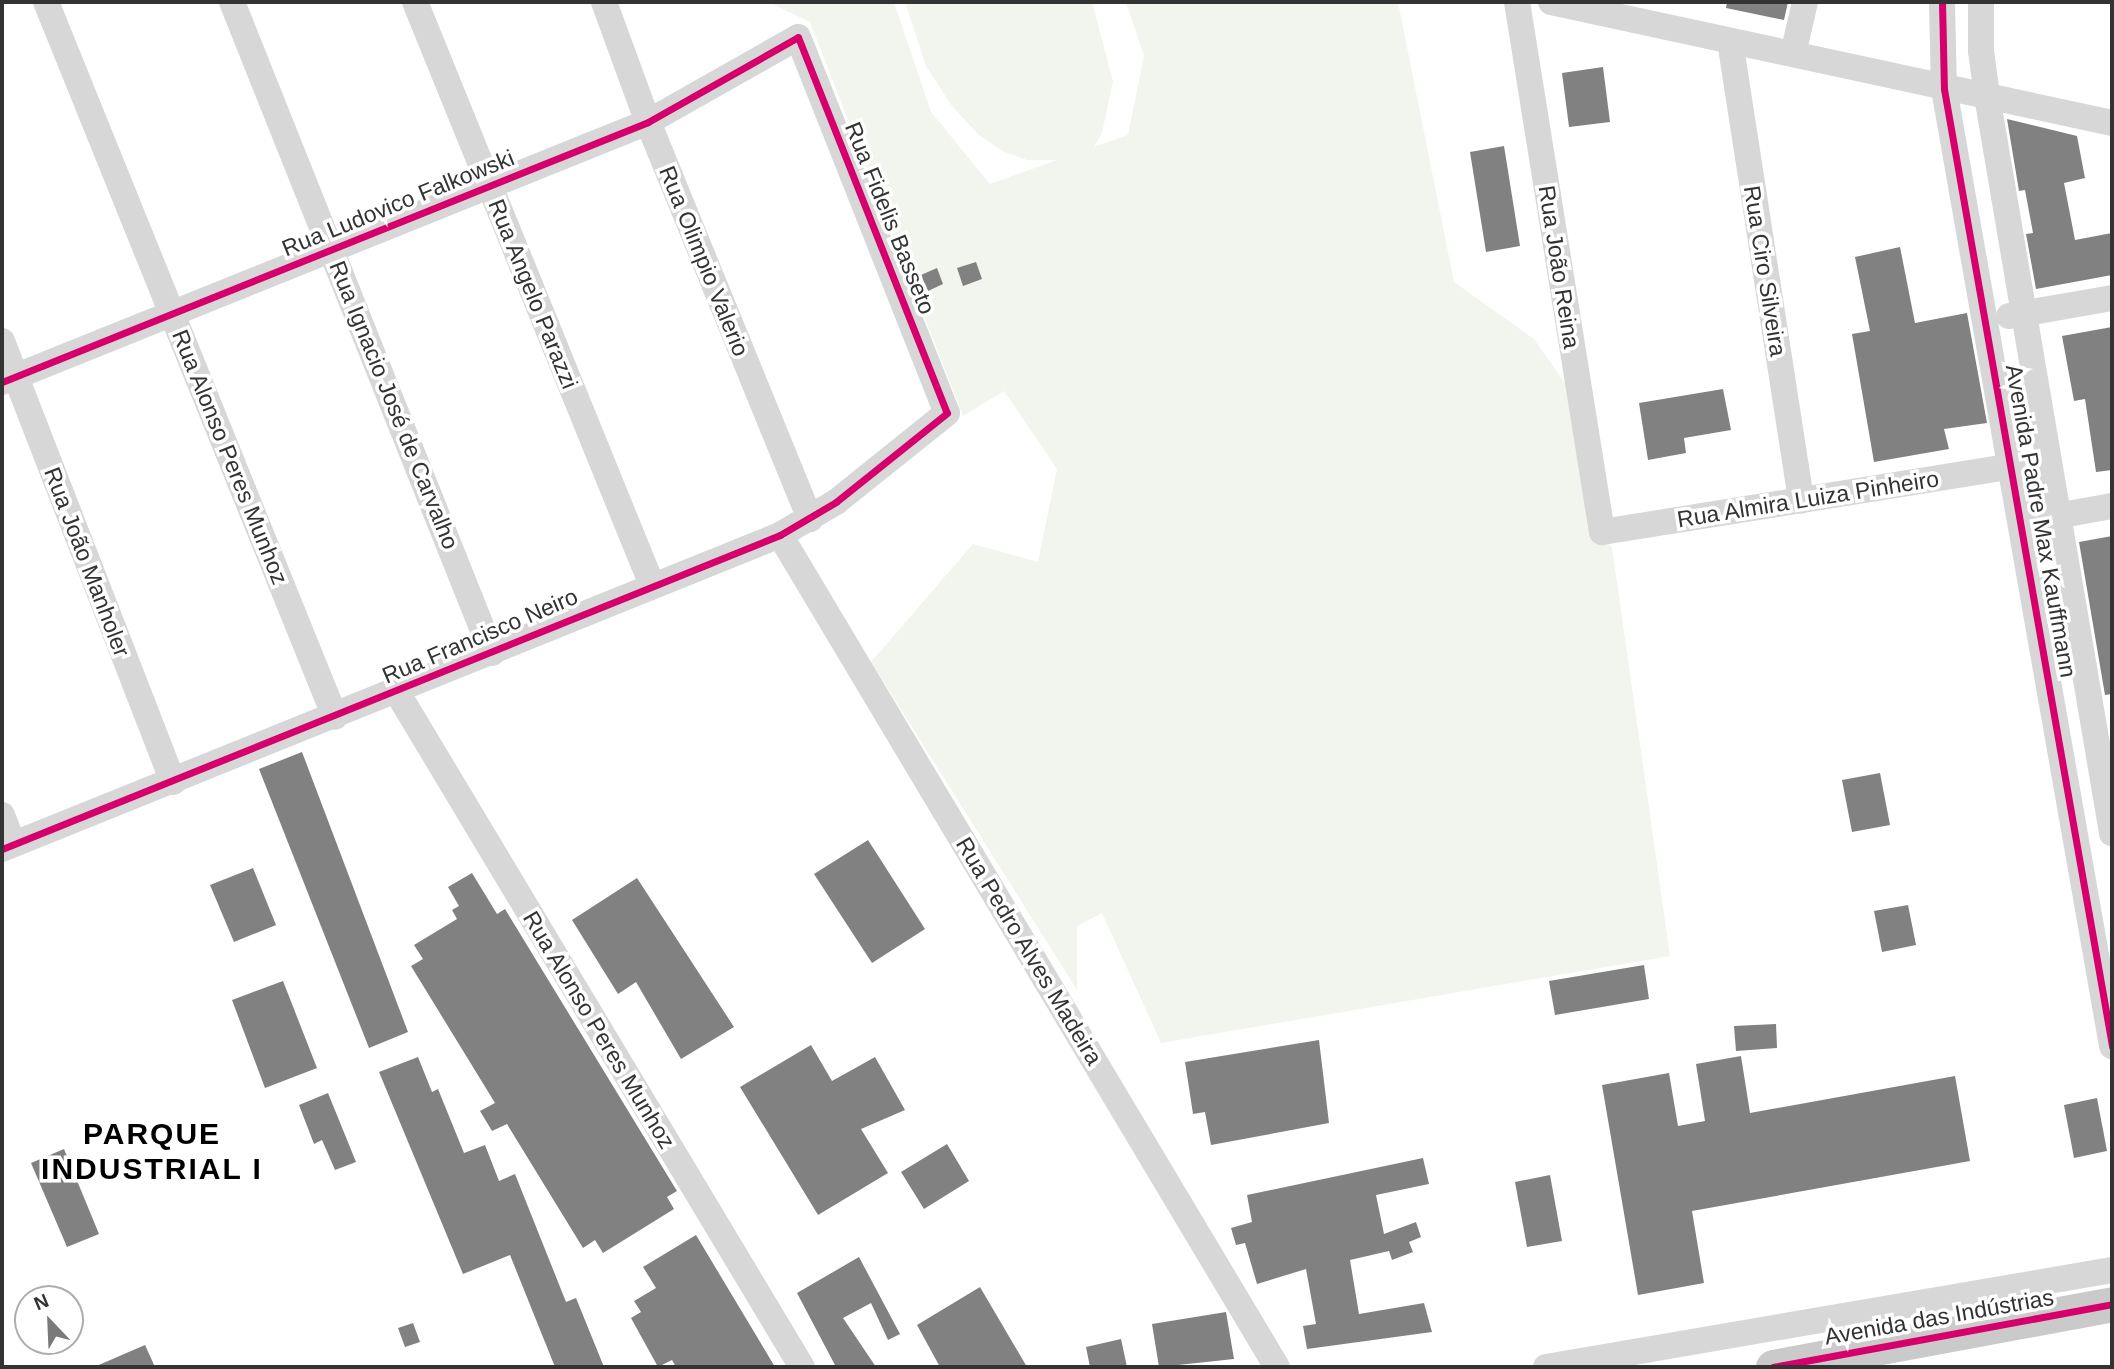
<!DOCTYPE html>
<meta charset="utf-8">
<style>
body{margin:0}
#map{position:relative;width:2114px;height:1369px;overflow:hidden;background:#fff;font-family:Helvetica,sans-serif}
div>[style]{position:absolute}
.green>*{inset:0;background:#f1f5ed}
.building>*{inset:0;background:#818181}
.minor>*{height:26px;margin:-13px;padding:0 13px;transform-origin:13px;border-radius:13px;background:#d7d7d7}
.major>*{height:35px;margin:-17.5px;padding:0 17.5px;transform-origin:17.5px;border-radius:17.5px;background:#cacaca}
.cycleway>*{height:7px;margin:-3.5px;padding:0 3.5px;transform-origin:3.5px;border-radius:3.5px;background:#d6006c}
span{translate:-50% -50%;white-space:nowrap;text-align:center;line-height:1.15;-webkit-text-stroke:7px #fff;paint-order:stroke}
.street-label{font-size:23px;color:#333}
.district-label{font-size:30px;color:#000;font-weight:700;letter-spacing:2px}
.frame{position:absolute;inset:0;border:4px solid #333;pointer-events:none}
.north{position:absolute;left:14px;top:1285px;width:70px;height:70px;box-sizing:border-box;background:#fff;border:2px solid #adadad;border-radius:50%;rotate:337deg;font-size:19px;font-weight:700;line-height:28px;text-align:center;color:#333}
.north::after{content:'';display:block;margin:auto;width:24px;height:32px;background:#7a7a7a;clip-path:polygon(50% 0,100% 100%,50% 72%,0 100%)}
</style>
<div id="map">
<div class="green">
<i style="clip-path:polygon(768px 2px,894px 2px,931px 112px,990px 184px,1057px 160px,1027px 160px,1002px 151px,978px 134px,952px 106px,926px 66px,905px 2px,1092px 2px,1113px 81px,1102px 133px,1094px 147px,1128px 135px,1144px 56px,1126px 2px,1398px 2px,1454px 282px,1534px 339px,1571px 392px,1588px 521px,1612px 547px,1670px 956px,1161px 1043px,1102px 913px,1077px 926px,1077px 990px,871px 662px,973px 544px,1038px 562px,1057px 469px,1004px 391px,963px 416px,810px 22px)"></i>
</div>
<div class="building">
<i style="clip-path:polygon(1727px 2px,1788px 2px,1784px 20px,1726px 8px)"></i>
<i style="clip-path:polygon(1603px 67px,1610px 122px,1569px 127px,1562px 73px)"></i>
<i style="clip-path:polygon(2007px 119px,2077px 136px,2085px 178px,2064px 183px,2075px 240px,2112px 233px,2112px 275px,2036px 289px,2026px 234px,2033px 233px,2025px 190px,2019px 191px)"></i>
<i style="clip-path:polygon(1504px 146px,1520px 246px,1486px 252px,1470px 152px)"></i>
<i style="clip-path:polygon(1900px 247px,1915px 323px,1967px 313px,1987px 423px,1944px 429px,1949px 449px,1874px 462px,1852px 334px,1870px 331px,1855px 257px)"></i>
<i style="clip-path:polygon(976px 262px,982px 279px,963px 286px,957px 268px)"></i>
<i style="clip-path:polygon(937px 268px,943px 284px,928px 291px,921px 275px)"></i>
<i style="clip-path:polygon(2112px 327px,2112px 470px,2096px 472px,2085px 399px,2074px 401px,2062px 336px)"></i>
<i style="clip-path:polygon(1723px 389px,1731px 430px,1684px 438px,1686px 453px,1648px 460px,1639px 403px)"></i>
<i style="clip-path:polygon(2112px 536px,2112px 694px,2105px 695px,2079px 542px)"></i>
<i style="clip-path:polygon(302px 752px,408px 1032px,369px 1048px,259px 769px)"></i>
<i style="clip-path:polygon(1880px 773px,1890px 825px,1852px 832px,1842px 780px)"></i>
<i style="clip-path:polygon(868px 840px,925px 929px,872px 963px,814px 874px)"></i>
<i style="clip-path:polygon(253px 868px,276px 925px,234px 942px,210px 885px)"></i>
<i style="clip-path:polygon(472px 873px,497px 914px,505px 909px,677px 1191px,667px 1197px,674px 1209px,603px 1253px,595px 1240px,583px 1248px,507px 1124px,492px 1131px,480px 1111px,495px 1103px,411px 966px,423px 959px,414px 945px,457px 919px,452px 910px,459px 906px,448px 887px)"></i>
<i style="clip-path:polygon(637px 878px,734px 1027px,681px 1059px,636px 982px,618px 994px,572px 920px)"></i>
<i style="clip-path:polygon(1908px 905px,1916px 945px,1882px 952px,1874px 911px)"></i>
<i style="clip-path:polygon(1644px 965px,1649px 999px,1555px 1015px,1549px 981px)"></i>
<i style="clip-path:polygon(283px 981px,317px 1068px,265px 1088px,232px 1000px)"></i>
<i style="clip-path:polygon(1776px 1024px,1777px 1048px,1736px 1051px,1734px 1026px)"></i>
<i style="clip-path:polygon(1319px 1040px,1329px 1123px,1211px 1145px,1205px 1112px,1193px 1114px,1185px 1062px)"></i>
<i style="clip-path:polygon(811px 1045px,832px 1081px,875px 1057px,905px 1110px,861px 1129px,888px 1173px,818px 1215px,740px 1087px)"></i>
<i style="clip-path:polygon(1741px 1056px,1750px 1113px,1955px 1076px,1970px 1161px,1692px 1211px,1704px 1283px,1638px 1295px,1602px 1085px,1669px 1073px,1678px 1126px,1705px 1121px,1696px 1064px)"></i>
<i style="clip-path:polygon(418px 1057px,432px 1092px,438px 1089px,464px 1153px,485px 1145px,499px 1181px,515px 1174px,566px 1302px,576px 1298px,604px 1367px,555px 1367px,510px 1255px,463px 1274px,379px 1072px)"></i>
<i style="clip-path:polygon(328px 1093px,356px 1162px,335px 1170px,322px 1140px,314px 1144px,299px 1105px)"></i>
<i style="clip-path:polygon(2097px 1098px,2107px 1151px,2074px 1158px,2064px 1105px)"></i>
<i style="clip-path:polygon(947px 1144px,969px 1181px,924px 1209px,901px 1172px)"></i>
<i style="clip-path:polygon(64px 1149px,99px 1234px,67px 1247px,31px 1163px)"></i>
<i style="clip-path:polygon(1423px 1158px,1429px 1184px,1376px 1195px,1384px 1234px,1416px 1222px,1421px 1237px,1409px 1242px,1413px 1252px,1392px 1260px,1389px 1251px,1350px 1260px,1359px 1314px,1424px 1303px,1432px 1332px,1307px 1349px,1303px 1326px,1316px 1324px,1306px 1269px,1257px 1284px,1245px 1243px,1236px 1245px,1231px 1228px,1252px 1222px,1247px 1195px)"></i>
<i style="clip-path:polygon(1550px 1175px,1562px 1241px,1527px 1247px,1515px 1182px)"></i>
<i style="clip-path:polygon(696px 1235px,775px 1367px,676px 1367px,672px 1360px,658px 1367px,631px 1318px,641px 1312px,634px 1301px,656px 1288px,643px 1267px)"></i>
<i style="clip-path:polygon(859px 1257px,900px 1334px,888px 1340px,871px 1303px,843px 1318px,876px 1367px,836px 1367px,797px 1293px)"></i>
<i style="clip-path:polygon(980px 1287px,1027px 1367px,940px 1367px,917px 1325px)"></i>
<i style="clip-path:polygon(1226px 1312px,1234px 1359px,1159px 1367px,1152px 1324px)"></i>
<i style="clip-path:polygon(413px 1323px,420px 1342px,405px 1347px,398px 1328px)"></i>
<i style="clip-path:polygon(1121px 1339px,1127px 1367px,1090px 1367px,1086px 1347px)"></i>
<i style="clip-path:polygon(145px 1345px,155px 1367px,94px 1367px)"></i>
</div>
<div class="minor">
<i style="left:46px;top:2px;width:771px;rotate:67.99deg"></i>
<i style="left:232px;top:2px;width:701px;rotate:68.23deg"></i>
<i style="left:415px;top:2px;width:629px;rotate:67.88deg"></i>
<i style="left:604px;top:2px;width:128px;rotate:69.9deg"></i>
<i style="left:648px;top:122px;width:429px;rotate:67.8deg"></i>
<i style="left:1517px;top:2px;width:537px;rotate:80.89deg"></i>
<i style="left:1602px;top:532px;width:416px;rotate:-9.1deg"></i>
<i style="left:1551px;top:2px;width:574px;rotate:12.17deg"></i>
<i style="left:1942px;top:2px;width:87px;rotate:88.7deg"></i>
<i style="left:1944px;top:89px;width:972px;rotate:80.04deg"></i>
<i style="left:1981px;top:2px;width:49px;rotate:90deg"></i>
<i style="left:1981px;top:51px;width:45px;rotate:82.4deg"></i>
<i style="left:1987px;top:96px;width:748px;rotate:80.37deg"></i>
<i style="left:1730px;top:41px;width:465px;rotate:81.2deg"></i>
<i style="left:1793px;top:54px;width:53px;rotate:-77deg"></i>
<i style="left:2009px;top:316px;width:105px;rotate:-9.9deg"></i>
<i style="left:2px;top:341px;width:473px;rotate:68.8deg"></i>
<i style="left:2px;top:382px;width:696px;rotate:-21.92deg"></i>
<i style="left:648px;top:122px;width:172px;rotate:-29.5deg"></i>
<i style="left:798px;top:37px;width:404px;rotate:68.4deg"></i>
<i style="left:947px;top:413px;width:142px;rotate:141.3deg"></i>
<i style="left:836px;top:502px;width:65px;rotate:149.5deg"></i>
<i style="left:780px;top:535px;width:839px;rotate:158.02deg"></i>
<i style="left:2045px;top:518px;width:68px;rotate:-10.2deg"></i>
<i style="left:780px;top:535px;width:969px;rotate:59.15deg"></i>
<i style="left:397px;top:692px;width:787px;rotate:59.04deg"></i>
<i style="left:2px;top:815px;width:31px;rotate:69deg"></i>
<i style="left:1546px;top:1367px;width:574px;rotate:-9.72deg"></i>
</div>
<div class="major">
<i style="left:1773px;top:1367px;width:345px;rotate:-10.5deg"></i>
</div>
<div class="cycleway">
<i style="left:1942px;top:2px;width:87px;rotate:88.7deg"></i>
<i style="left:1944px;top:89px;width:972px;rotate:80.04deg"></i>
<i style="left:2px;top:382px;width:696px;rotate:-21.92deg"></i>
<i style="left:648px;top:122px;width:172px;rotate:-29.5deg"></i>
<i style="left:798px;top:37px;width:404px;rotate:68.4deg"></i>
<i style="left:947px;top:413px;width:142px;rotate:141.3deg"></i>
<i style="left:836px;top:502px;width:65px;rotate:149.5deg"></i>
<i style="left:780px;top:535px;width:839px;rotate:158.02deg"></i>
<i style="left:1773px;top:1367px;width:345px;rotate:-10.5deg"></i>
</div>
<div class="street-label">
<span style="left:398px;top:203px;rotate:-22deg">Rua Ludovico Falkowski</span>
<span style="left:890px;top:218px;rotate:68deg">Rua Fidelis Basseto</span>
<span style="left:704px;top:261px;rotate:68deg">Rua Olimpio Valerio</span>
<span style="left:1559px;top:267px;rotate:81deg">Rua João Reina</span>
<span style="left:1765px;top:271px;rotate:81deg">Rua Ciro Silveira</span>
<span style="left:533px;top:294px;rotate:68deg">Rua Angelo Parazzi</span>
<span style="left:394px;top:405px;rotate:68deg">Rua Ignacio José de Carvalho</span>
<span style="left:230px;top:457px;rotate:68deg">Rua Alonso Peres Munhoz</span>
<span style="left:1808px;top:499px;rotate:-9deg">Rua Almira Luiza Pinheiro</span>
<span style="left:2041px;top:521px;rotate:80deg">Avenida Padre Max Kauffmann</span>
<span style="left:87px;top:562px;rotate:69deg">Rua João Manholer</span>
<span style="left:480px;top:636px;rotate:-23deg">Rua Francisco Neiro</span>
<span style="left:1029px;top:951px;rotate:59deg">Rua Pedro Alves Madeira</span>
<span style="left:599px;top:1030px;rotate:59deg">Rua Alonso Peres Munhoz</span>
<span style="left:1939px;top:1317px;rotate:-10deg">Avenida das Indústrias</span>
</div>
<div class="district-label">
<span style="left:152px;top:1151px">PARQUE<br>INDUSTRIAL I</span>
</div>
<div class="frame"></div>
<div class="north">N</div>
</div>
